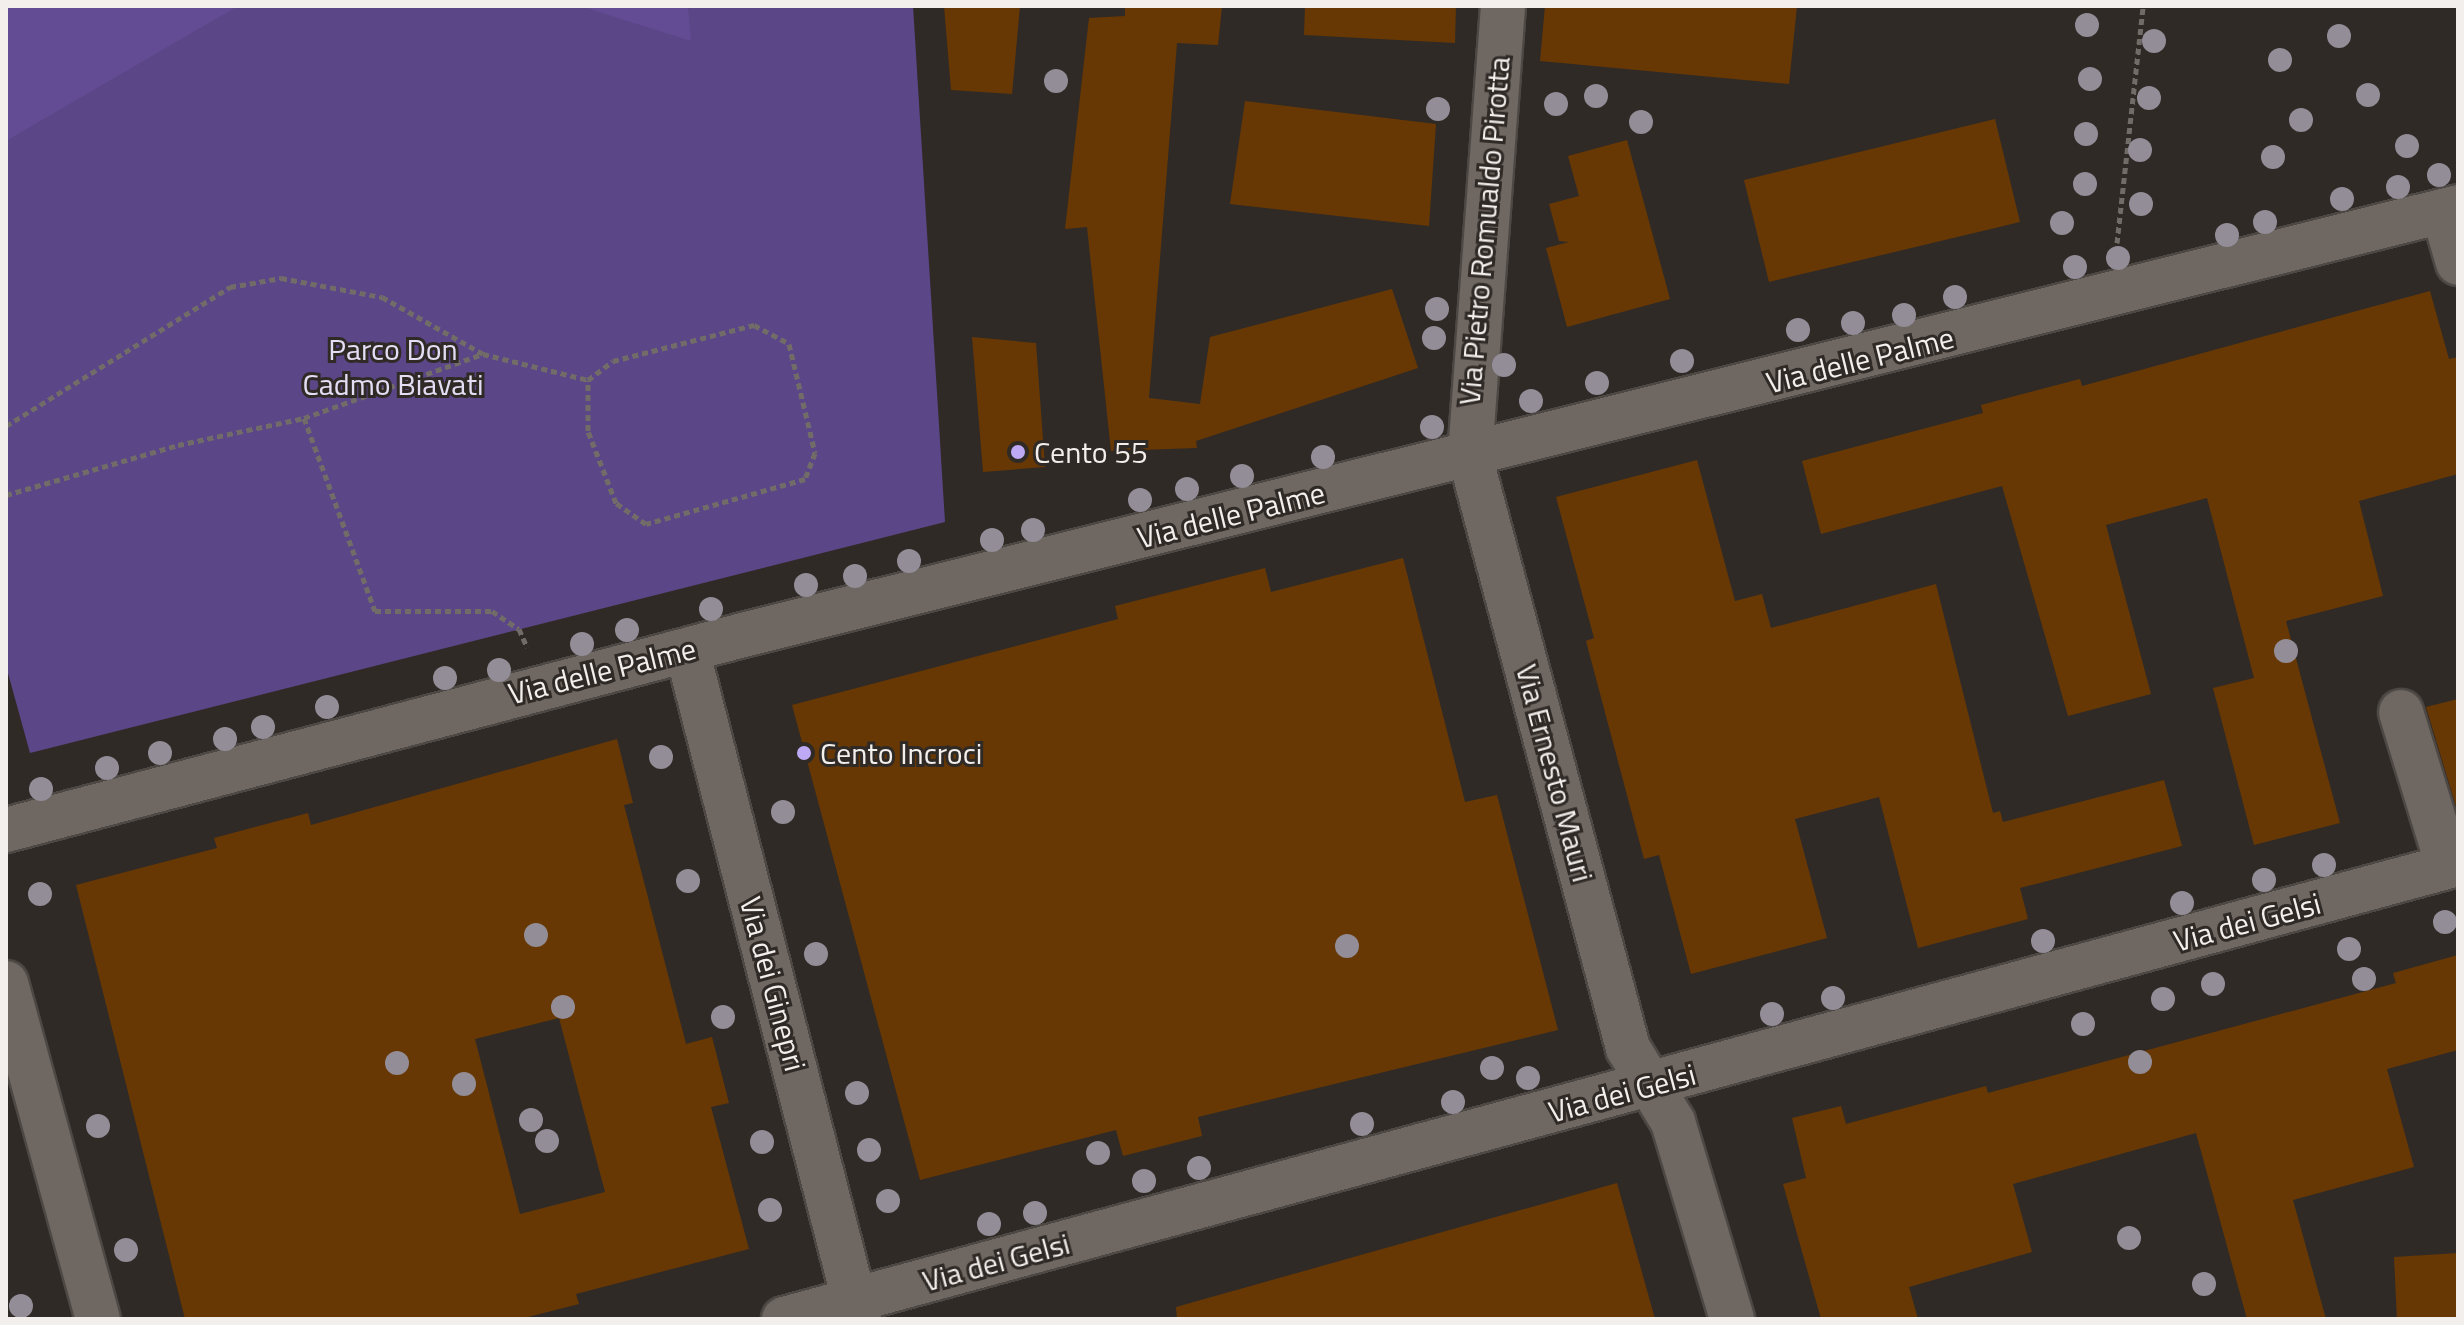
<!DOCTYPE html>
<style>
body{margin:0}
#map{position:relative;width:2464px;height:1325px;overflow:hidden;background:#302a26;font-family:"Titillium Web",sans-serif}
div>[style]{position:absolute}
.green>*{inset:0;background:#5b4687}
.forest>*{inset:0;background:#634c93}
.building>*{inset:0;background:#683804}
.path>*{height:5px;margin-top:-2.5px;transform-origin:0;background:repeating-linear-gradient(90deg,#716c68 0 6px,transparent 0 10px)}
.roads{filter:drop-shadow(2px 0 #4d4844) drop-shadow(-2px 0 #4d4844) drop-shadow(0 2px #4d4844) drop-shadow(0 -2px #4d4844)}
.minor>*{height:44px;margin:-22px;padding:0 22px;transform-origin:22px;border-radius:22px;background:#6e6762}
.trees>*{width:24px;height:24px;margin:-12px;border-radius:50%;background:#928d97}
.dots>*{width:22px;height:22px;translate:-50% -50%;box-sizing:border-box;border:4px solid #302a26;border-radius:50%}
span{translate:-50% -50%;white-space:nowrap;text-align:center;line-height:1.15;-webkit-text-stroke:6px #302a26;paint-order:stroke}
.street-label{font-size:30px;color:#f3efec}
.park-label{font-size:30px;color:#e3def3}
.poi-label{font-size:30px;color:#f3efec}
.left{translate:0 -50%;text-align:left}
.frame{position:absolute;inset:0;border:8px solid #f3efec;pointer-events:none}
</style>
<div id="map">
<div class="green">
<i style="clip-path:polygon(6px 6px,913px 6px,945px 522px,30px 753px,6px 666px)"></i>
</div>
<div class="forest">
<i style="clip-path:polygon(6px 6px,238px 6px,6px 141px)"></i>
<i style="clip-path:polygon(580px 6px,688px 6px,691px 41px)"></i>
</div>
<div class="building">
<i style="clip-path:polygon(944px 6px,1020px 6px,1012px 94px,951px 90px)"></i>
<i style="clip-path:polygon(1125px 6px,1222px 6px,1218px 45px,1177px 43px,1149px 398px,1200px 404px,1210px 337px,1392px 289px,1418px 368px,1196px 441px,1197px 448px,1111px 451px,1087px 227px,1065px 229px,1089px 18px,1125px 16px)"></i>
<i style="clip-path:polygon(1305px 6px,1456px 6px,1455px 43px,1304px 35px)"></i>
<i style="clip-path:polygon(1545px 6px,1797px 6px,1789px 84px,1540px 61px)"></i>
<i style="clip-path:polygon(1245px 101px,1436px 124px,1429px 226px,1230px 204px)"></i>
<i style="clip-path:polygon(1995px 119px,2020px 222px,1769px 282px,1744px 180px)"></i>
<i style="clip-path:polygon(1627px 140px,1670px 299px,1567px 327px,1546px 248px,1569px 242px,1559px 241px,1549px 204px,1579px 196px,1568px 156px)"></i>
<i style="clip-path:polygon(2430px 291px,2449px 359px,2458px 357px,2458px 474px,2359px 501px,2383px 596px,2286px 621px,2340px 823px,2254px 845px,2213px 688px,2254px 678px,2207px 498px,2106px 525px,2151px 694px,2068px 716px,2002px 486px,1821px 534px,1802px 461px,1983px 413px,1981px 405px,2080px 379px,2082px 386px)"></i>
<i style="clip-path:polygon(972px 337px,1036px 343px,1045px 467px,983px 472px)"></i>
<i style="clip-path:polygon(1697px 460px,1735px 601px,1762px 594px,1771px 628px,1936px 584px,1993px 813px,2000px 811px,2003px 822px,2164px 780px,2182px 846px,2020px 888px,2028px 919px,1918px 948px,1879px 797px,1795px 819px,1827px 938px,1691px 974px,1659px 855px,1644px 859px,1586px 641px,1594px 638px,1556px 497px)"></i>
<i style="clip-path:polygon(1403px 558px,1465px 802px,1497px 795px,1558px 1030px,1198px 1117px,1202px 1136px,1123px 1156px,1116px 1130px,920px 1180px,792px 705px,1118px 619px,1115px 606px,1265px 568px,1271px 592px)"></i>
<i style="clip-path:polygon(2458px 699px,2458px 813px,2426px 707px)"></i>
<i style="clip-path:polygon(evenodd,617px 739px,633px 803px,624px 805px,686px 1044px,712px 1037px,729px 1103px,711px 1107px,749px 1249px,576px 1294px,579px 1304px,520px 1319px,185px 1319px,76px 885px,217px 848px,214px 838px,308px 813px,311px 825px,617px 739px,559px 1018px,605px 1192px,520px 1214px,475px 1039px,559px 1018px)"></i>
<i style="clip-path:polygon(2458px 955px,2458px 1050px,2387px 1069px,2414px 1167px,2293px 1200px,2326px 1319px,2247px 1319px,2196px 1133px,2013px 1184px,2032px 1252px,1909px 1287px,1918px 1319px,1821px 1319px,1783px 1184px,1806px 1178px,1792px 1118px,1841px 1106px,1846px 1124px,1986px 1086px,1988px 1093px,2396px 983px,2393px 973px)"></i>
<i style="clip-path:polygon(1617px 1183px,1655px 1319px,1177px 1319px,1176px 1307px)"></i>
<i style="clip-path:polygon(2458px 1253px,2458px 1319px,2397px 1319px,2394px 1257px)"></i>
</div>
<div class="path">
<i style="left:2117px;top:243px;width:238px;rotate:-83.7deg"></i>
<i style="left:754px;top:325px;width:40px;rotate:28deg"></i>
<i style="left:789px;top:344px;width:112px;rotate:76.6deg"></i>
<i style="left:815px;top:453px;width:28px;rotate:111deg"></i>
<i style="left:805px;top:479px;width:165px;rotate:164.2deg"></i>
<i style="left:646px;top:524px;width:37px;rotate:-145deg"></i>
<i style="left:616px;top:503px;width:77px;rotate:-111.3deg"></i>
<i style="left:588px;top:431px;width:51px;rotate:-90deg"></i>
<i style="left:588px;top:380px;width:31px;rotate:-37deg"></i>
<i style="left:613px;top:361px;width:146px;rotate:-14.3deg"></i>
<i style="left:304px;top:418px;width:190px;rotate:-19.7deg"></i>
<i style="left:483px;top:354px;width:108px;rotate:13.9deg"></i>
<i style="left:6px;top:426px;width:264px;rotate:-31.8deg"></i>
<i style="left:230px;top:287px;width:52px;rotate:-10deg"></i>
<i style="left:281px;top:278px;width:103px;rotate:10.7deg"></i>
<i style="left:382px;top:297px;width:116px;rotate:29.4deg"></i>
<i style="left:6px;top:495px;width:179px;rotate:-16.2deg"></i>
<i style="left:178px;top:445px;width:129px;rotate:-12.1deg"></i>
<i style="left:304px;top:418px;width:206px;rotate:69.8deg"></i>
<i style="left:375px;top:611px;width:117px"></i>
<i style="left:492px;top:611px;width:32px;rotate:34deg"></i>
<i style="left:519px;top:629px;width:20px;rotate:66deg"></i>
</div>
<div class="roads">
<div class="minor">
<i style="left:1503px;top:6px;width:451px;rotate:94.2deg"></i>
<i style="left:1470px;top:456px;width:613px;rotate:75.06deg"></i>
<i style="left:1628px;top:1048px;width:87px;rotate:58.7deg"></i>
<i style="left:1673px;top:1122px;width:206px;rotate:73.3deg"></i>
<i style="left:2443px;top:211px;width:54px;rotate:73.9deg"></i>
<i style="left:687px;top:650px;width:691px;rotate:75.58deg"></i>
<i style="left:2401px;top:712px;width:161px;rotate:73deg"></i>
<i style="left:6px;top:830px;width:766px;rotate:-14.82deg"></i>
<i style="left:747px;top:634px;width:1763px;rotate:-14.01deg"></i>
<i style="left:6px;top:983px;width:348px;rotate:74.7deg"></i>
<i style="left:784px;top:1319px;width:1735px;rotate:-15.21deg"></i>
</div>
</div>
<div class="trees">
<i style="left:2087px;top:25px"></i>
<i style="left:2339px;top:36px"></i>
<i style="left:2154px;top:41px"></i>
<i style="left:2280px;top:60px"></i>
<i style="left:2090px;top:79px"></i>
<i style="left:1056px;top:81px"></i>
<i style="left:2368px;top:95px"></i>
<i style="left:1596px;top:96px"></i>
<i style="left:2149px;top:98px"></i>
<i style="left:1556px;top:104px"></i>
<i style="left:1438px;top:109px"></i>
<i style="left:2301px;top:120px"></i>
<i style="left:1641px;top:122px"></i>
<i style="left:2086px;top:134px"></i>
<i style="left:2407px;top:146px"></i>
<i style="left:2140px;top:150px"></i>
<i style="left:2273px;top:157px"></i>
<i style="left:2439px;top:175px"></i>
<i style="left:2085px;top:184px"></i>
<i style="left:2398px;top:187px"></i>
<i style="left:2342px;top:199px"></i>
<i style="left:2141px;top:204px"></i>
<i style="left:2265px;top:222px"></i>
<i style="left:2062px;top:223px"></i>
<i style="left:2227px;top:235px"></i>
<i style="left:2118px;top:258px"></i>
<i style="left:2075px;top:267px"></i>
<i style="left:1955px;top:297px"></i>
<i style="left:1437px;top:309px"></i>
<i style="left:1904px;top:315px"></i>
<i style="left:1853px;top:323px"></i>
<i style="left:1798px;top:330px"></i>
<i style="left:1434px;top:338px"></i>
<i style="left:1682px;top:361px"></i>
<i style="left:1504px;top:365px"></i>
<i style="left:1597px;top:383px"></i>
<i style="left:1531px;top:401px"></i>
<i style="left:1432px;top:427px"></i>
<i style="left:1323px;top:457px"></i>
<i style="left:1242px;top:476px"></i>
<i style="left:1187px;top:489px"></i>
<i style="left:1140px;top:500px"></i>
<i style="left:1033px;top:530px"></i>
<i style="left:992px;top:540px"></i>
<i style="left:909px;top:561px"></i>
<i style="left:855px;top:576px"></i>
<i style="left:806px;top:585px"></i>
<i style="left:711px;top:609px"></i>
<i style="left:627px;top:630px"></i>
<i style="left:582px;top:644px"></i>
<i style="left:2286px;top:651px"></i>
<i style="left:499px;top:670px"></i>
<i style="left:445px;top:678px"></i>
<i style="left:327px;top:707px"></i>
<i style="left:263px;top:727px"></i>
<i style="left:225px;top:739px"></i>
<i style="left:160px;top:753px"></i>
<i style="left:661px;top:757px"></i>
<i style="left:107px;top:768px"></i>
<i style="left:41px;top:789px"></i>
<i style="left:783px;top:812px"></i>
<i style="left:2324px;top:865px"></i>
<i style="left:2264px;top:880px"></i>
<i style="left:688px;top:881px"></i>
<i style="left:40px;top:894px"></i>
<i style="left:2182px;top:903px"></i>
<i style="left:2445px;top:922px"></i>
<i style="left:536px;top:935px"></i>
<i style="left:2043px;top:941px"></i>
<i style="left:1347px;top:946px"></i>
<i style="left:2349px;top:949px"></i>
<i style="left:816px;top:954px"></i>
<i style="left:2364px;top:979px"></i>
<i style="left:2213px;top:984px"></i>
<i style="left:1833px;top:998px"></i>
<i style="left:2163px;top:999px"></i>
<i style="left:563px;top:1007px"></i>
<i style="left:1772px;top:1014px"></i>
<i style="left:723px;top:1017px"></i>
<i style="left:2083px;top:1024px"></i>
<i style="left:2140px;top:1062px"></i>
<i style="left:397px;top:1063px"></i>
<i style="left:1492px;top:1068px"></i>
<i style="left:1528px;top:1078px"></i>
<i style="left:464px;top:1084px"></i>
<i style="left:857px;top:1093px"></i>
<i style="left:1453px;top:1102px"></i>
<i style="left:531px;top:1120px"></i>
<i style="left:1362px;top:1124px"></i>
<i style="left:98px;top:1126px"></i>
<i style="left:547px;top:1141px"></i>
<i style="left:762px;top:1142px"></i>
<i style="left:869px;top:1150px"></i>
<i style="left:1098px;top:1153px"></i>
<i style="left:1199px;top:1168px"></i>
<i style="left:1144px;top:1181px"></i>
<i style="left:888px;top:1201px"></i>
<i style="left:770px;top:1210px"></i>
<i style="left:1035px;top:1213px"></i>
<i style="left:989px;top:1224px"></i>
<i style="left:2129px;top:1238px"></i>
<i style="left:126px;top:1250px"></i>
<i style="left:2204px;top:1284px"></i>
<i style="left:21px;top:1306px"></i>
</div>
<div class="dots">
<i style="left:1018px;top:452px;background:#bea9f5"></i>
<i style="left:804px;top:753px;background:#bea9f5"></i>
</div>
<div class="street-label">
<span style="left:1484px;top:231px;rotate:-85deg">Via Pietro Romualdo Pirotta</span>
<span style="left:1860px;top:360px;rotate:-14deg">Via delle Palme</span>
<span style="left:1231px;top:515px;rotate:-14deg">Via delle Palme</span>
<span style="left:602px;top:671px;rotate:-14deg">Via delle Palme</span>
<span style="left:1555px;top:773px;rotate:75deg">Via Ernesto Mauri</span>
<span style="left:2247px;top:922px;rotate:-15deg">Via dei Gelsi</span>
<span style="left:773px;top:984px;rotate:75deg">Via dei Ginepri</span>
<span style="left:1622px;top:1093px;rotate:-15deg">Via dei Gelsi</span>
<span style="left:996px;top:1262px;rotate:-15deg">Via dei Gelsi</span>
</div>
<div class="park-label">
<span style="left:393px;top:366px">Parco Don<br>Cadmo Biavati</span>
</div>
<div class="poi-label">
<span class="left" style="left:1034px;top:452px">Cento 55</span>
<span class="left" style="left:820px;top:753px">Cento Incroci</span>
</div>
<div class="frame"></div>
</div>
